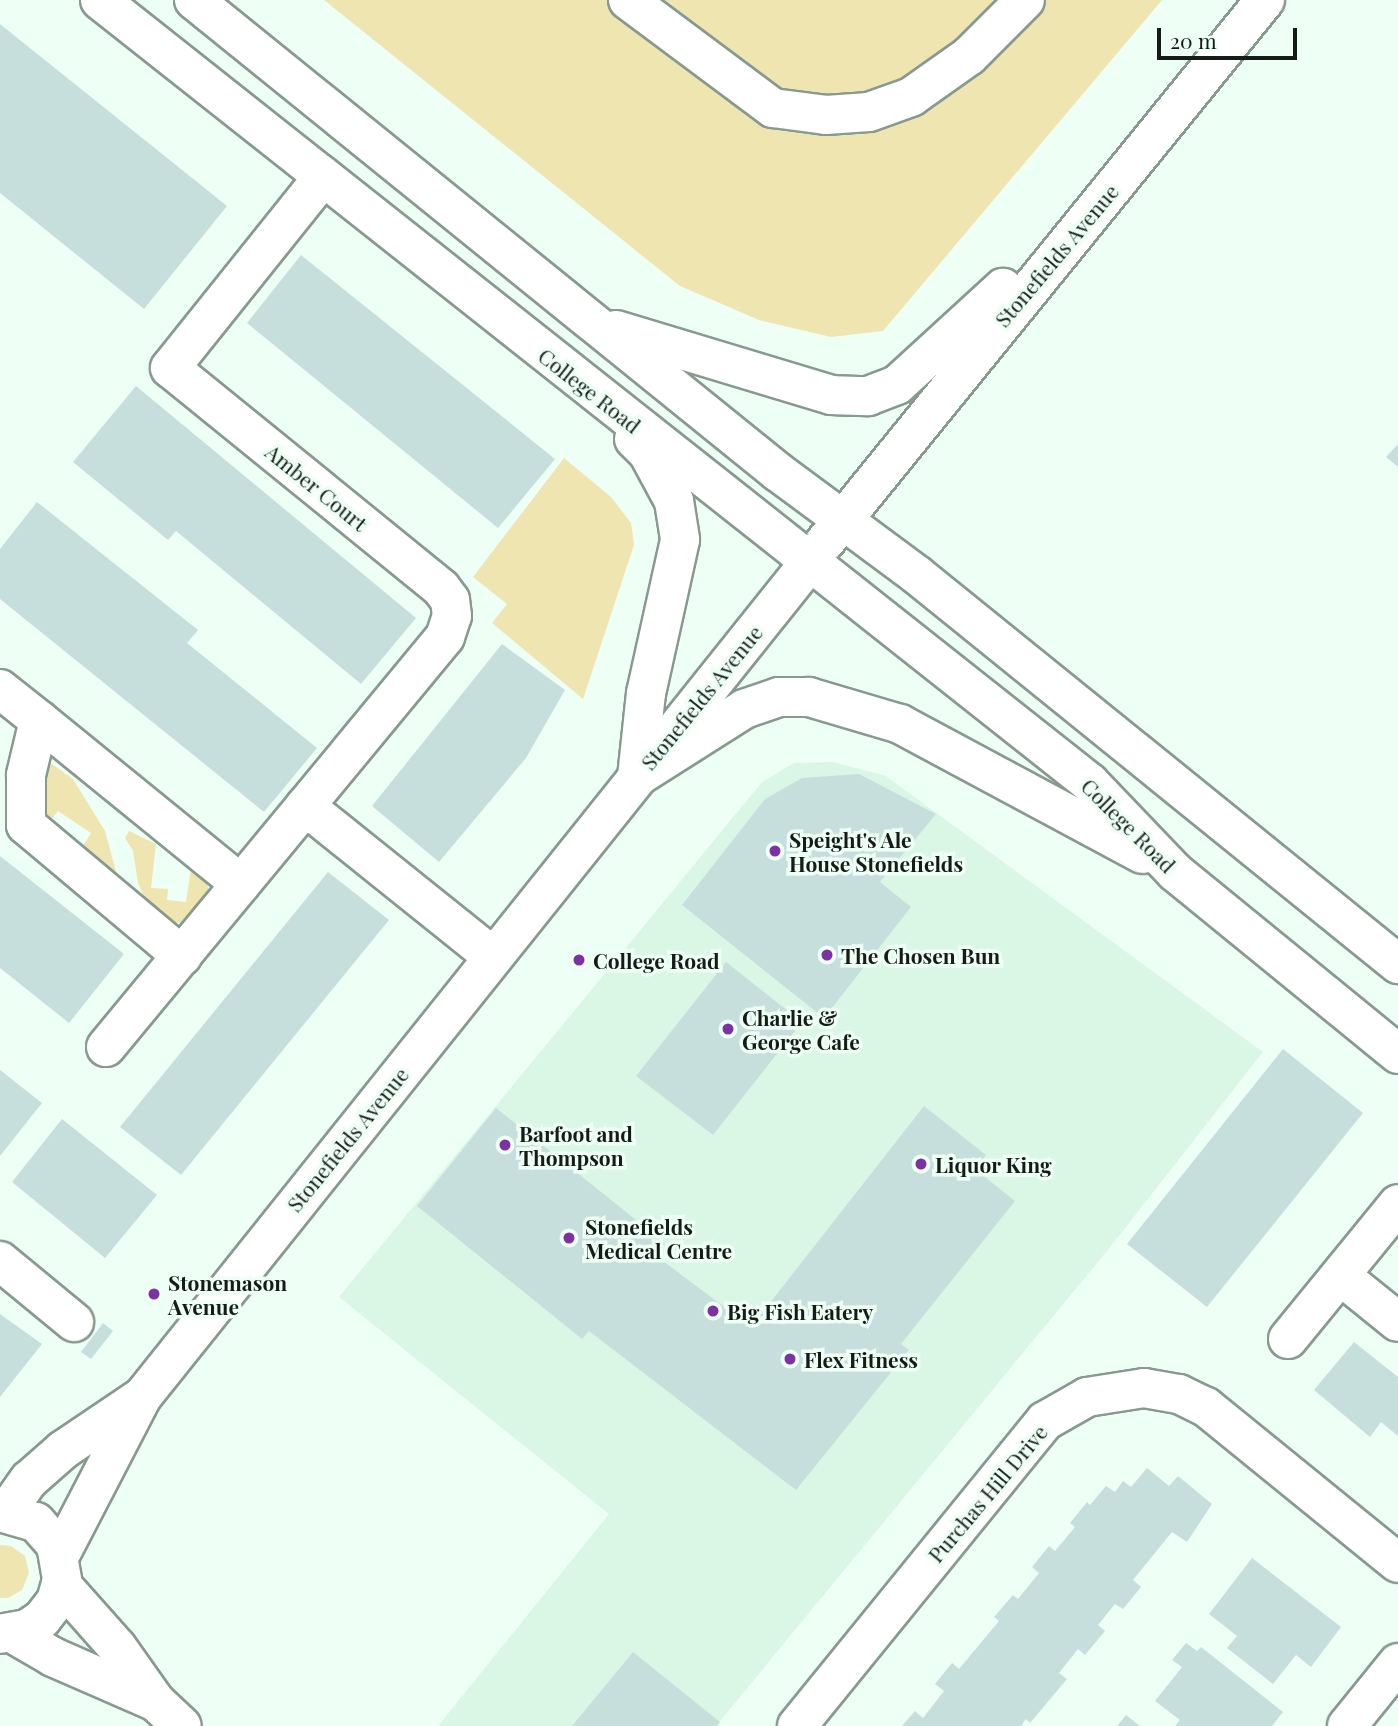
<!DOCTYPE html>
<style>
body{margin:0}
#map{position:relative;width:1398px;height:1726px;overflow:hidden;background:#eefff5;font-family:"Playfair Display",serif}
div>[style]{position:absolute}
.built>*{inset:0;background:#daf7e6}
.green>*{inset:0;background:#eee5b1}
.building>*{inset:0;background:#c6dfdd}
.roads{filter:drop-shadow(2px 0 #879a8f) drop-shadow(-2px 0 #879a8f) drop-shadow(0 2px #879a8f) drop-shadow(0 -2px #879a8f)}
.minor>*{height:38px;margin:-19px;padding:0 19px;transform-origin:19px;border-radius:19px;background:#fff}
.secondary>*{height:38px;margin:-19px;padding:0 19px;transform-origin:19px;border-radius:19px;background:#fff}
.dots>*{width:19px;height:19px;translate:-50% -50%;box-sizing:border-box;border:4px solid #eefff5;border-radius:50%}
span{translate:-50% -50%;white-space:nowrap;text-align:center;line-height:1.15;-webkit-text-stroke:7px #eefff5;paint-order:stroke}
.street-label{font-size:21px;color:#151c18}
.poi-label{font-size:21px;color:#151c18;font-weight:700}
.left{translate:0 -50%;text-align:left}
.scale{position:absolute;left:1157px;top:28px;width:140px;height:32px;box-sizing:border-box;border:4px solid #151c18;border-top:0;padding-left:9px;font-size:21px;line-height:24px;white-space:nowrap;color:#151c18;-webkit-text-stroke:5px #eefff5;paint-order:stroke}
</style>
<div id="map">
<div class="built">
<i style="clip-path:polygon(833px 762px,886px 776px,1263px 1052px,1111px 1246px,716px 1726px,438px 1726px,609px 1514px,339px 1297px,762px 782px,794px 763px)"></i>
</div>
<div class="green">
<i style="clip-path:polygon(324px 0,1162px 0,883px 331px,831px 337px,759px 320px,680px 286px)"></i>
<i style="clip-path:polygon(564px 458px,611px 497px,631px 523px,634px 545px,583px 699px,492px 623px,507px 604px,473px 577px)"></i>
<i style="clip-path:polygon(49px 762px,73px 779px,105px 831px,118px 879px,80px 851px,91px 833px,58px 811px,47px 824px,40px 806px,42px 767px)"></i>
<i style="clip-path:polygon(129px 831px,156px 844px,151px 888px,168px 889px,167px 900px,186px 902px,191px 869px,207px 883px,210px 897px,184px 924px,171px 921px,146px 901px,138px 883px,133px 851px,125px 838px)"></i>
<i style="clip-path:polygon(0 1545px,11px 1546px,25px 1556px,29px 1573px,22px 1590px,8px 1598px,0 1598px)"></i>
</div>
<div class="building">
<i style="clip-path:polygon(0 24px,227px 206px,144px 309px,0 193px)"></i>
<i style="clip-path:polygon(301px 255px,555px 459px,498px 528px,247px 323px)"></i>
<i style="clip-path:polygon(136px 386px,416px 618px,361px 684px,176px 531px,168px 540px,73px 462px)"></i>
<i style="clip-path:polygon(1398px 444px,1398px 467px,1386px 457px)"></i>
<i style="clip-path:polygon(37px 502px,198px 630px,187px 643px,317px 748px,264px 812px,0 599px,0 549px)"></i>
<i style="clip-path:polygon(502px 644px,565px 690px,526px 758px,439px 862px,372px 806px)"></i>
<i style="clip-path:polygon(859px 774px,936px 814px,880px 882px,911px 907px,824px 1018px,682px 905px,765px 799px,802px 778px)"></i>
<i style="clip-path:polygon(0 856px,124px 954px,69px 1023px,0 968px)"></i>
<i style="clip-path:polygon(328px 872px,389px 920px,181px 1175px,120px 1127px)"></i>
<i style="clip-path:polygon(726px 962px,802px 1022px,713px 1135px,636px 1076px)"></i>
<i style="clip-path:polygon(1283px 1049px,1363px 1113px,1207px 1307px,1127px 1244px)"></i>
<i style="clip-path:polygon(0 1070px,42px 1103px,0 1156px)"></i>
<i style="clip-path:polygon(924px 1106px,986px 1155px,975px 1169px,1015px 1201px,901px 1344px,909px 1350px,796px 1490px,589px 1331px,582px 1339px,417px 1206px,496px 1108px,665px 1243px,655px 1255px,751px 1327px)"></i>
<i style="clip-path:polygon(62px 1119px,157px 1195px,105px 1258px,12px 1182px)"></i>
<i style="clip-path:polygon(0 1314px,42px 1344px,0 1397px)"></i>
<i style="clip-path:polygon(103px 1323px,113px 1331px,91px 1359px,81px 1352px)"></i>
<i style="clip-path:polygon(1354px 1342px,1398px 1377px,1398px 1436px,1381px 1422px,1370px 1437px,1314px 1390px)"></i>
<i style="clip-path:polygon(1147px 1468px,1169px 1486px,1178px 1476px,1212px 1504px,1187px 1542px,1172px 1532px,1133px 1580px,1141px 1587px,1123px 1609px,1115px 1604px,1098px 1625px,1105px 1631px,1085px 1655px,1078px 1649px,1059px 1673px,1067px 1679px,1030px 1723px,1026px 1719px,1021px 1726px,902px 1726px,915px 1711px,923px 1718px,944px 1691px,935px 1684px,952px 1663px,959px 1669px,999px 1621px,994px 1617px,1013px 1595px,1018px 1599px,1039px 1573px,1032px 1567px,1049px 1546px,1055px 1551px,1075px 1527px,1070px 1523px,1087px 1502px,1090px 1505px,1106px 1486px,1115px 1492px,1123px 1481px,1131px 1487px)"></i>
<i style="clip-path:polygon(1252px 1558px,1341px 1627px,1311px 1667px,1296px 1655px,1273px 1684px,1227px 1648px,1237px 1636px,1209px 1614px)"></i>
<i style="clip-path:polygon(1186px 1643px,1197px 1651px,1201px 1647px,1283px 1712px,1272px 1726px,1175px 1726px,1180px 1720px,1155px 1701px,1182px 1667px,1172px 1660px)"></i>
<i style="clip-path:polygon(633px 1652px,720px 1722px,717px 1726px,572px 1726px)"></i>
<i style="clip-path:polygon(1126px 1715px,1140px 1726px,1117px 1726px)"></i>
</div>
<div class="roads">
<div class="minor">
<i style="left:628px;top:0;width:181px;rotate:36.7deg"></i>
<i style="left:773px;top:108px;width:53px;rotate:7.5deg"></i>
<i style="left:826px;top:115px;width:43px;rotate:-4deg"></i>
<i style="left:869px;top:112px;width:45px;rotate:-19.7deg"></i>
<i style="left:911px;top:97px;width:71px;rotate:-35.3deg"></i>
<i style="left:969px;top:56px;width:79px;rotate:-45deg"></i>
<i style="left:0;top:689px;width:50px;rotate:38.5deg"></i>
<i style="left:39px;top:720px;width:57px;rotate:103.3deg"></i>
<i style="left:26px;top:775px;width:50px;rotate:90deg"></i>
<i style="left:26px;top:825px;width:204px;rotate:40deg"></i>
<i style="left:39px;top:720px;width:260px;rotate:39.1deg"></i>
<i style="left:305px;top:806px;width:240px;rotate:38.7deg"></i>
<i style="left:106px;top:1047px;width:532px;rotate:-50.42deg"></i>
<i style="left:445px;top:637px;width:22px;rotate:-72deg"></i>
<i style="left:452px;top:616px;width:16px;rotate:-97deg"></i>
<i style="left:450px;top:600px;width:15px;rotate:-127deg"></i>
<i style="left:441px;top:588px;width:349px;rotate:-140.9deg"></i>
<i style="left:170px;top:368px;width:245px;rotate:-51.3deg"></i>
<i style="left:0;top:1261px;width:96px;rotate:39.5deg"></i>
<i style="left:1341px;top:1276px;width:73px;rotate:38.9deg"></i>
<i style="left:1288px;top:1339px;width:174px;rotate:-50.8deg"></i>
<i style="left:7px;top:1511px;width:38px;rotate:-55deg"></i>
<i style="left:29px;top:1480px;width:45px;rotate:-41.4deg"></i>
<i style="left:63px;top:1450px;width:93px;rotate:-34deg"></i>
<i style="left:0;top:1512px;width:37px;rotate:16deg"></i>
<i style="left:36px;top:1522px;width:30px;rotate:49deg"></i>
<i style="left:56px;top:1545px;width:36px;rotate:80deg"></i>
<i style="left:62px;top:1580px;width:22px;rotate:106deg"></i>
<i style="left:56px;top:1601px;width:23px;rotate:128deg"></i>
<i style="left:42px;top:1619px;width:18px;rotate:146deg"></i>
<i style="left:27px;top:1629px;width:27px;rotate:170deg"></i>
<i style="left:59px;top:1557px;width:180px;rotate:-62.6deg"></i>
<i style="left:142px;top:1397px;width:1068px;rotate:-51.35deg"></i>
<i style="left:61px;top:1584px;width:84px;rotate:48.4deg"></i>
<i style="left:117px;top:1647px;width:67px;rotate:54.7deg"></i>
<i style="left:156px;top:1702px;width:35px;rotate:43deg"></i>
<i style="left:12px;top:1633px;width:48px;rotate:30.3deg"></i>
<i style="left:53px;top:1657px;width:112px;rotate:23.6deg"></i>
<i style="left:797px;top:1726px;width:393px;rotate:-50.9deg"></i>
<i style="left:1045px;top:1421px;width:48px;rotate:-29.7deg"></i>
<i style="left:1087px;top:1397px;width:58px;rotate:-9deg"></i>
<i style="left:1144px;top:1388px;width:36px;rotate:10deg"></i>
<i style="left:1179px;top:1394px;width:30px;rotate:26deg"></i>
<i style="left:1206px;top:1407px;width:247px;rotate:39.1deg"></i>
<i style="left:1347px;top:1726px;width:81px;rotate:-51deg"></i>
</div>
<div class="secondary">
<i style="left:100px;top:0;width:1262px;rotate:38.34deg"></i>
<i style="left:1090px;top:783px;width:123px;rotate:46.3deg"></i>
<i style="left:1175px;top:872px;width:288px;rotate:39.2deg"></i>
<i style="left:194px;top:0;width:751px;rotate:38.95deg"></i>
<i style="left:778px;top:472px;width:173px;rotate:36.5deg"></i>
<i style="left:917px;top:575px;width:619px;rotate:38.96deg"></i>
<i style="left:616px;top:330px;width:225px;rotate:16.8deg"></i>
<i style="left:831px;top:395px;width:37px;rotate:2deg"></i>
<i style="left:868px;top:396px;width:31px;rotate:-21deg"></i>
<i style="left:897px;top:385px;width:144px;rotate:-42.5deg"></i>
<i style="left:634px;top:439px;width:20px;rotate:45deg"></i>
<i style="left:648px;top:453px;width:55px;rotate:61.6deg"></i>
<i style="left:674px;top:501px;width:39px;rotate:81deg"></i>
<i style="left:680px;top:540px;width:157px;rotate:102.5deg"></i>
<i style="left:646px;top:693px;width:84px;rotate:96.1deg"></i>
<i style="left:825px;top:542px;width:698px;rotate:-50.93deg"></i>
<i style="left:637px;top:777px;width:127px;rotate:-32.4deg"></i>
<i style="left:744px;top:709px;width:37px;rotate:-19deg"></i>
<i style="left:779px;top:697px;width:30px"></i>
<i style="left:809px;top:697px;width:95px;rotate:16.5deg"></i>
<i style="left:900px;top:724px;width:275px;rotate:28.2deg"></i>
</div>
</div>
<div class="dots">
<i style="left:775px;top:851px;background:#7d31a2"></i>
<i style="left:827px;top:955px;background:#7d31a2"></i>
<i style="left:579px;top:960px;background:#7d31a2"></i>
<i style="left:728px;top:1029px;background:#7d31a2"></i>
<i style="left:505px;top:1145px;background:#7d31a2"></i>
<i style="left:921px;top:1164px;background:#7d31a2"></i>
<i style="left:569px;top:1238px;background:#7d31a2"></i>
<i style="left:154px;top:1294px;background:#7d31a2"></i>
<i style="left:713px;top:1311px;background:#7d31a2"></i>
<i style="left:790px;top:1359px;background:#7d31a2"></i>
</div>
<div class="street-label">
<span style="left:1056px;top:255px;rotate:-50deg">Stonefields Avenue</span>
<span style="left:590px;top:390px;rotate:38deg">College Road</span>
<span style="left:317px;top:487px;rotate:39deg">Amber Court</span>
<span style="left:701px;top:697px;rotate:-51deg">Stonefields Avenue</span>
<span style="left:1129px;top:825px;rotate:45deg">College Road</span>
<span style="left:347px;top:1139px;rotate:-51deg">Stonefields Avenue</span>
<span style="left:987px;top:1493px;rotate:-50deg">Purchas Hill Drive</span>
</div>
<div class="poi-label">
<span class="left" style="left:789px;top:851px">Speight's Ale<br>House Stonefields</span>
<span class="left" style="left:841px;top:955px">The Chosen Bun</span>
<span class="left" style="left:593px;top:960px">College Road</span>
<span class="left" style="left:742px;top:1029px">Charlie &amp;<br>George Cafe</span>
<span class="left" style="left:519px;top:1145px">Barfoot and<br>Thompson</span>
<span class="left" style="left:935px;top:1164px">Liquor King</span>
<span class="left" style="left:585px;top:1238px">Stonefields<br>Medical Centre</span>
<span class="left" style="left:168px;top:1294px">Stonemason<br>Avenue</span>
<span class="left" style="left:727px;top:1311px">Big Fish Eatery</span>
<span class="left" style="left:804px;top:1359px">Flex Fitness</span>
</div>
<div class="scale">20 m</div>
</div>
